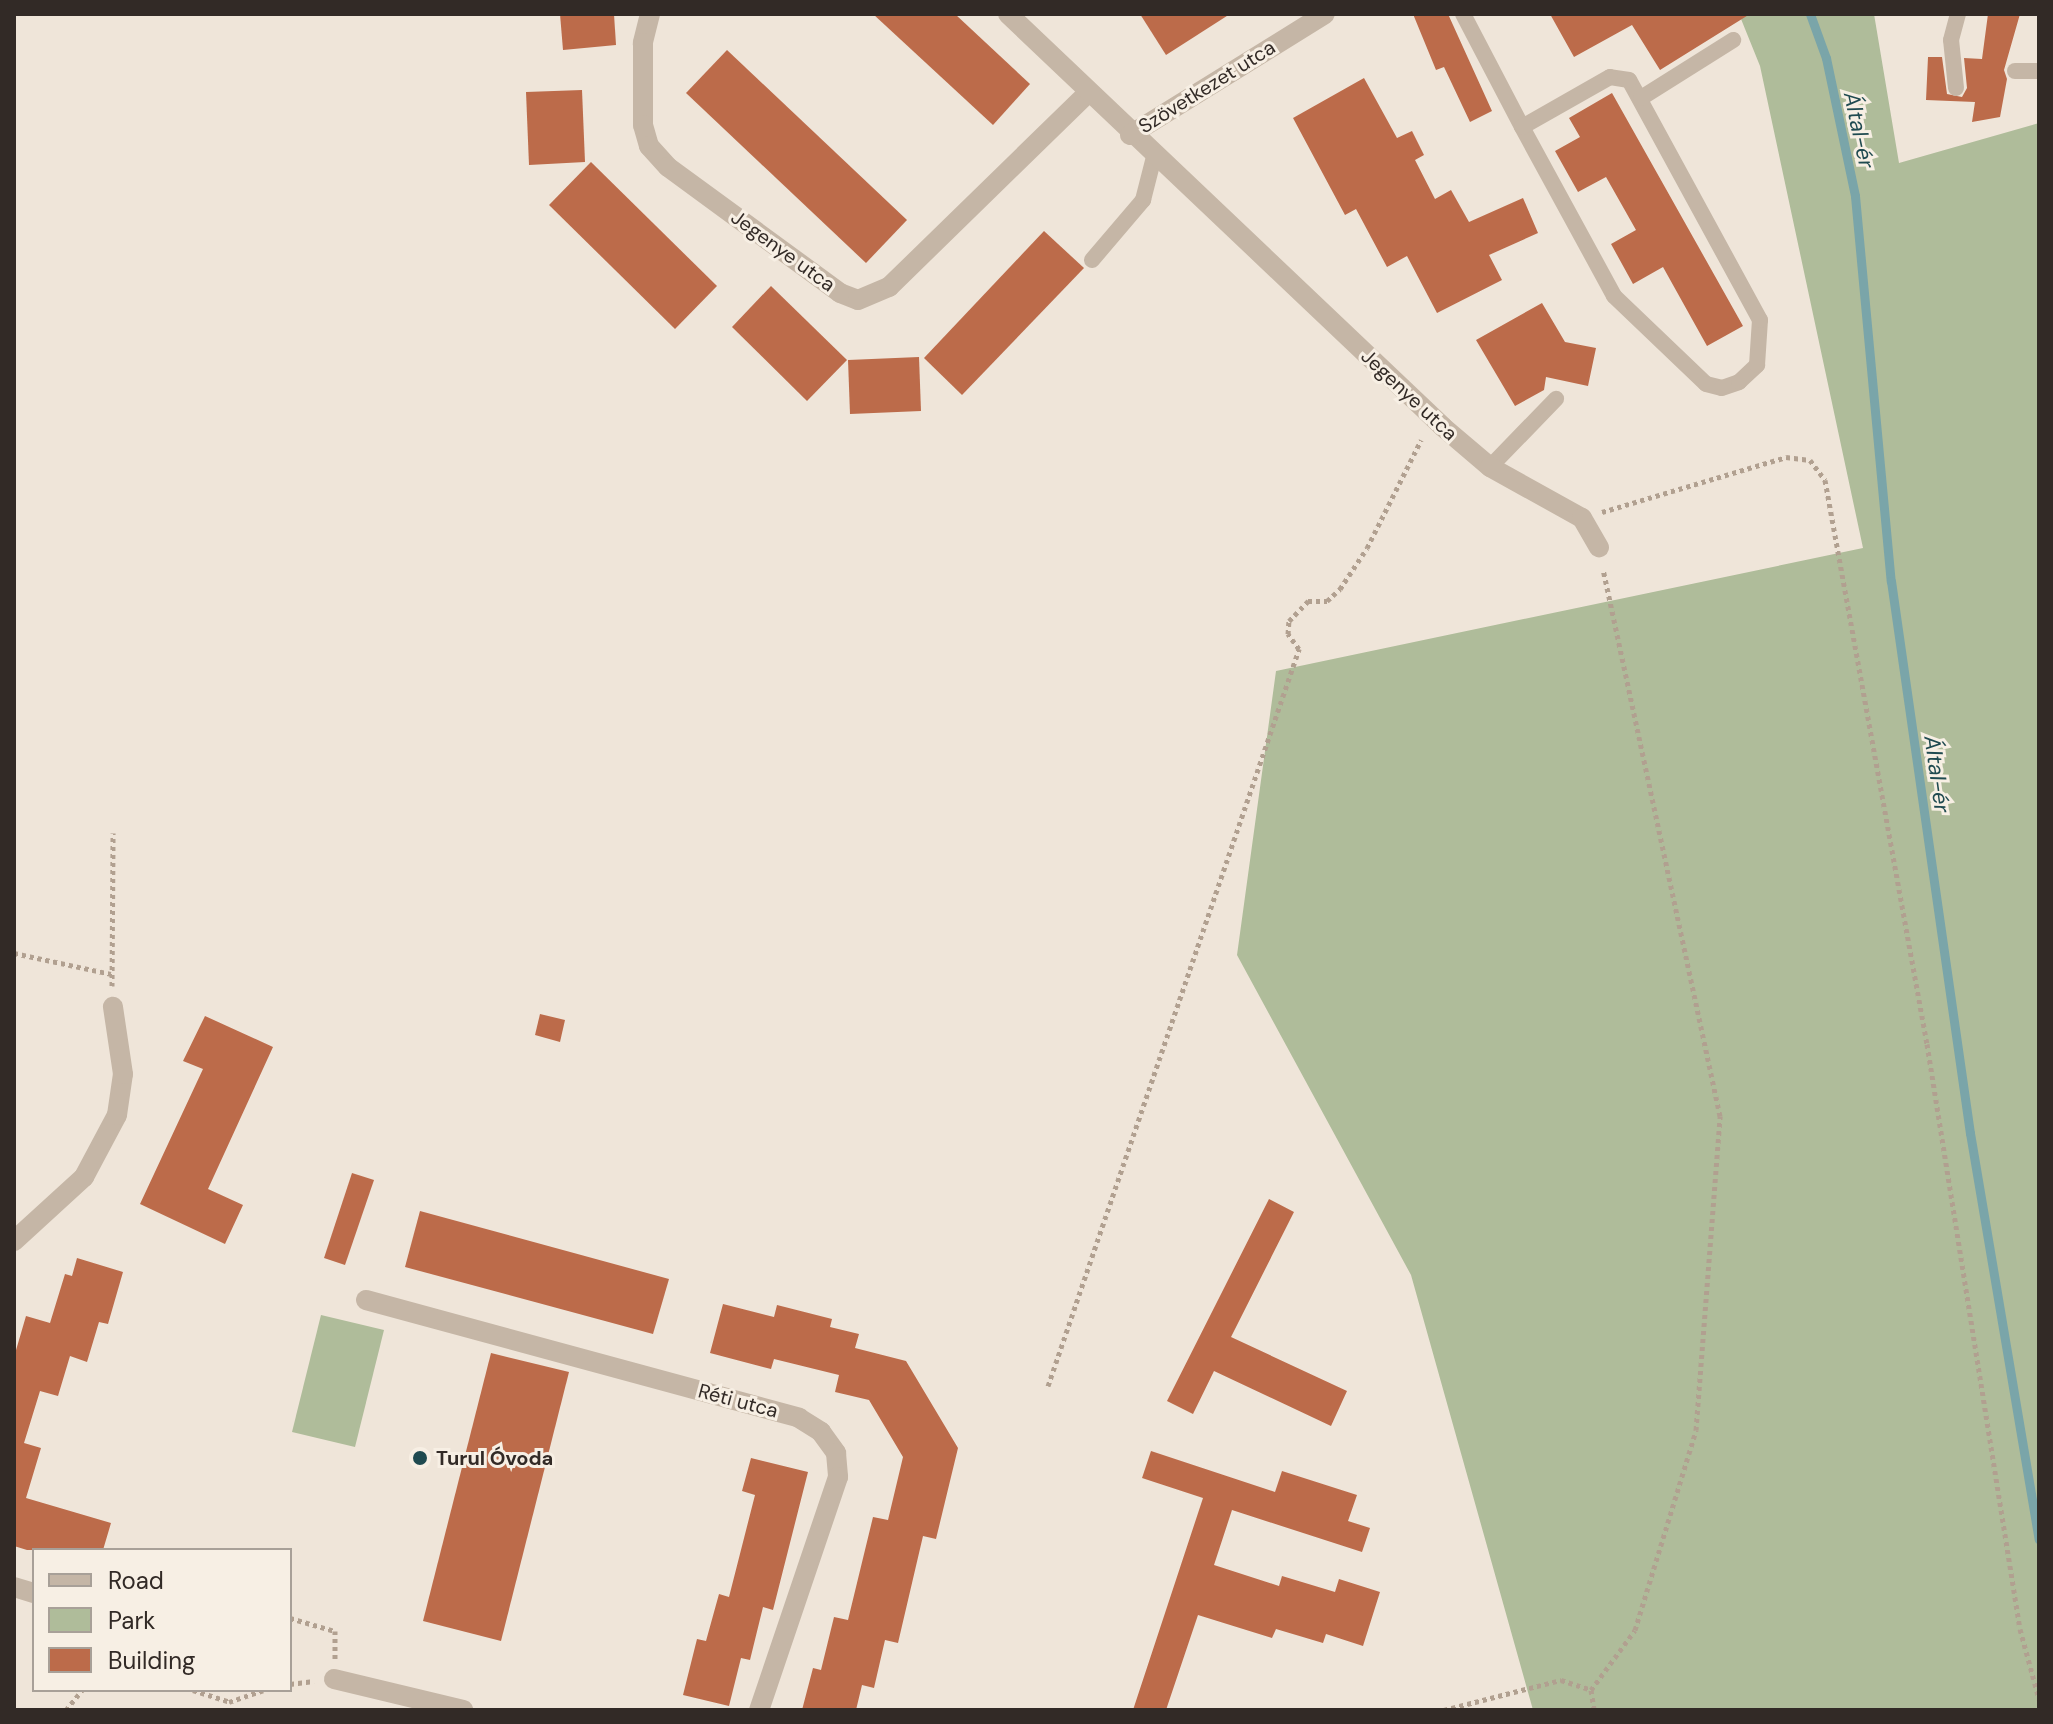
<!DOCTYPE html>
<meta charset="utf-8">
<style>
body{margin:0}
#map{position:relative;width:2053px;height:1724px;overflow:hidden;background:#efe5d9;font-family:"DM Sans",sans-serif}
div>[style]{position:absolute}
.green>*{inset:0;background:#afbc9a}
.stream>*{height:9px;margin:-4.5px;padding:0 4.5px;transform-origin:4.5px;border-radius:4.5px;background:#7aa5a9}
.building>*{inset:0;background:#bc6b4a}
.path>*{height:5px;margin-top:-2.5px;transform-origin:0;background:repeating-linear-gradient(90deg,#b1a090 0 4px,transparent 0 8px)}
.lane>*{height:16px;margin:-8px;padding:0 8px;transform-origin:8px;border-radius:8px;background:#c5b6a6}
.street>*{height:20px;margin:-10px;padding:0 10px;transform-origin:10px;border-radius:10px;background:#c5b6a6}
.dots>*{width:22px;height:22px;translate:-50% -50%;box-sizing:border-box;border:4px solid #f7efe4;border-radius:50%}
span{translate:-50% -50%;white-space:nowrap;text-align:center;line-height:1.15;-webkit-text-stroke:6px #f7efe4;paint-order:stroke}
.street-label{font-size:20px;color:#322a26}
.poi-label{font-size:20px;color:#322a26;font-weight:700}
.left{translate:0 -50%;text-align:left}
.water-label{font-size:22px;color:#1f4a50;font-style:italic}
.frame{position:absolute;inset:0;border:16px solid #322a26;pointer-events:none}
.legend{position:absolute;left:32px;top:1548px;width:260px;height:144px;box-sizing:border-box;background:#f7efe4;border:2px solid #a8a098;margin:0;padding:10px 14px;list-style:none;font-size:24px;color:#322a26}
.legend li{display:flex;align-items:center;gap:16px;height:40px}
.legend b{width:40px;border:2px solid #a8a098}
</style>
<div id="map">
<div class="green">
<i style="clip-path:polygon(1739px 14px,1874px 14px,1899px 163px,2039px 123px,2039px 1710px,1533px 1710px,1411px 1275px,1237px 955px,1276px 671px,1863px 548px,1760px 66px)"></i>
<i style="clip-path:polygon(321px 1315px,384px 1330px,355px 1447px,292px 1432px)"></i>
</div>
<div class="stream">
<i style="left:1810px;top:14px;width:47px;rotate:70deg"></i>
<i style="left:1826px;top:58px;width:141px;rotate:78.1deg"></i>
<i style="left:1855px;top:196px;width:387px;rotate:84.7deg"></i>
<i style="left:1891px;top:581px;width:558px;rotate:81.86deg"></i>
<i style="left:1970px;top:1133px;width:412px;rotate:80.4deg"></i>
</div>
<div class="building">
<i style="clip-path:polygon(560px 14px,614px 14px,616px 45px,563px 50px)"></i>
<i style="clip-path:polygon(873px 14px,955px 14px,1030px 84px,993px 125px)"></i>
<i style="clip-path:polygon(1140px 14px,1230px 14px,1166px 55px)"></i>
<i style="clip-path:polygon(1413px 14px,1448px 14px,1492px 111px,1470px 122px,1444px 67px,1436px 70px)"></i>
<i style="clip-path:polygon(1550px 14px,1750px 14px,1660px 70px,1632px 25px,1574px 57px)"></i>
<i style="clip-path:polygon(1988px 14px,2020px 14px,2004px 70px,2007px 79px,2000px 117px,1972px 122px,1975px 102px,1926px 100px,1928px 57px,1942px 57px,1947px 94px,1962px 97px,1967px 88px,1964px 58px,1982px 59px)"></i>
<i style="clip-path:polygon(727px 50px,907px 220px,866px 263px,686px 93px)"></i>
<i style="clip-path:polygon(1364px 78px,1397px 138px,1412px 131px,1424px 155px,1415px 160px,1435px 199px,1451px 190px,1469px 222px,1523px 198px,1538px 233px,1489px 255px,1502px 280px,1437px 313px,1407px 256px,1387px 267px,1356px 209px,1345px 215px,1293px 118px)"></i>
<i style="clip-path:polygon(582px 90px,585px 162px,529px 165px,526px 92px)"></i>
<i style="clip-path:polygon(1612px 93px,1743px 326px,1707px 346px,1663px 267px,1633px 284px,1611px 244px,1636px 230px,1606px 177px,1578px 192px,1555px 151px,1580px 137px,1569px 118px)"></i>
<i style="clip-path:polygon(591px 162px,717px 286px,675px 329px,549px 205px)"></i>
<i style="clip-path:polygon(1044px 231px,1084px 268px,962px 395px,924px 358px)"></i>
<i style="clip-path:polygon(771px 286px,847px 360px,807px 401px,732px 327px)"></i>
<i style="clip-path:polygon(1542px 303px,1565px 342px,1596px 348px,1588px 386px,1546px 377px,1544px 390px,1515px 406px,1476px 340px)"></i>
<i style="clip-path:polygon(919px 357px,921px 411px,850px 414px,848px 360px)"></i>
<i style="clip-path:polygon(540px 1014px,565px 1020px,560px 1042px,535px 1035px)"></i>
<i style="clip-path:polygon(205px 1016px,273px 1047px,208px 1189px,243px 1205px,225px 1244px,140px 1204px,203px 1069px,183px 1061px)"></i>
<i style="clip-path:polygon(352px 1173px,374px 1180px,345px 1265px,324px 1258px)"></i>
<i style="clip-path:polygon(1269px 1199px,1294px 1212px,1231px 1337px,1347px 1391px,1331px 1426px,1214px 1371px,1193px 1414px,1167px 1401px)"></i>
<i style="clip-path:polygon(420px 1211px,669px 1279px,653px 1334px,405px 1267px)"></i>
<i style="clip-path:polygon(77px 1258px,123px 1272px,108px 1324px,99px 1322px,87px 1362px,70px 1356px,58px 1396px,40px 1391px,24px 1443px,41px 1448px,26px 1498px,111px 1523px,103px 1550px,27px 1550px,14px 1546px,14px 1357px,26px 1316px,50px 1323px,65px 1274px,72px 1276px)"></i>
<i style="clip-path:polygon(723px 1304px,774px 1317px,777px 1305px,832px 1319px,830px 1327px,859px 1334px,855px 1348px,906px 1361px,958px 1448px,936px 1539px,923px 1536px,898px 1643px,885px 1640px,874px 1688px,862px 1685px,856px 1710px,802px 1710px,813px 1668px,821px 1670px,834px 1617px,848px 1620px,873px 1517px,888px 1520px,903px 1457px,869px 1400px,835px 1392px,839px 1375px,774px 1359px,771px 1369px,710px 1353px)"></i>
<i style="clip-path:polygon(491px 1353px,569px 1372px,501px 1641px,423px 1621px)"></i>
<i style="clip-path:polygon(1151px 1451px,1275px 1492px,1282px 1471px,1357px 1495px,1348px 1521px,1370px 1528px,1362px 1552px,1232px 1510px,1214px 1565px,1279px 1586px,1282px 1576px,1335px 1592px,1339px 1579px,1380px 1592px,1363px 1646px,1326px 1634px,1323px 1643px,1276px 1629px,1272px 1638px,1198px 1615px,1166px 1710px,1133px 1710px,1203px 1498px,1142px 1478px)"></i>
<i style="clip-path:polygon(751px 1458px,808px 1472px,773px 1610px,763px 1607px,750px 1660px,741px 1658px,729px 1706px,683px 1695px,697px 1639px,706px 1641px,719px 1594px,729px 1597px,755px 1495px,742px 1491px)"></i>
</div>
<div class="path">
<i style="left:1602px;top:512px;width:192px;rotate:-16.6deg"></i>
<i style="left:1786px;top:457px;width:24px;rotate:7deg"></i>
<i style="left:1810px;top:460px;width:25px;rotate:53deg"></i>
<i style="left:1825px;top:480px;width:573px;rotate:79.75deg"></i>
<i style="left:1927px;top:1044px;width:592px;rotate:80.97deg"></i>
<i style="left:2020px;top:1629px;width:73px;rotate:74.8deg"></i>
<i style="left:14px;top:953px;width:99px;rotate:12.2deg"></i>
<i style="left:112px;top:986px;width:153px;rotate:-89.6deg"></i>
<i style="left:1048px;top:1386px;width:779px;rotate:-71.19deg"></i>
<i style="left:1299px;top:649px;width:19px;rotate:-126deg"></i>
<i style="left:1288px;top:634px;width:13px;rotate:-86deg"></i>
<i style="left:1289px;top:621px;width:28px;rotate:-46deg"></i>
<i style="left:1308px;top:601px;width:19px"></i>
<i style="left:1327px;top:601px;width:18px;rotate:-43deg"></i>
<i style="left:1340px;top:589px;width:49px;rotate:-56.6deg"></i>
<i style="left:1367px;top:548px;width:121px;rotate:-63.4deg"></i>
<i style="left:290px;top:1618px;width:47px;rotate:16.1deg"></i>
<i style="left:335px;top:1631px;width:28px;rotate:90deg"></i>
<i style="left:290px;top:1684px;width:24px;rotate:-7deg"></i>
<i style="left:193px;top:1690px;width:38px;rotate:18deg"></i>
<i style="left:229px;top:1702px;width:36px;rotate:-19deg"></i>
<i style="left:1591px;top:1690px;width:20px;rotate:81deg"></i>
<i style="left:66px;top:1710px;width:26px;rotate:-51deg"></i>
<i style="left:1444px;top:1710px;width:121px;rotate:-14.4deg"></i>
<i style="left:1561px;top:1680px;width:32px;rotate:18deg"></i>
<i style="left:1591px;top:1690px;width:74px;rotate:-53.7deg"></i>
<i style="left:1635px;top:1630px;width:209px;rotate:-73deg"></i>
<i style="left:1696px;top:1430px;width:315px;rotate:-85.6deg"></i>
<i style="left:1720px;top:1116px;width:559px;rotate:-102.07deg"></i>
</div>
<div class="lane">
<i style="left:1463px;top:14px;width:127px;rotate:62.4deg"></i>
<i style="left:1522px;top:127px;width:192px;rotate:61.4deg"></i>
<i style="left:1614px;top:296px;width:127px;rotate:43.7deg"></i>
<i style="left:1706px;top:384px;width:16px;rotate:14deg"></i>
<i style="left:1722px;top:388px;width:18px;rotate:-19deg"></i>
<i style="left:1739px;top:382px;width:25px;rotate:-43deg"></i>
<i style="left:1757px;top:365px;width:45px;rotate:-86.2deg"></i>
<i style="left:1760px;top:320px;width:273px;rotate:-118.6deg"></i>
<i style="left:1629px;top:80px;width:19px;rotate:-171deg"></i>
<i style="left:1610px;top:77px;width:101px;rotate:150.4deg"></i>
<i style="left:2015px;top:71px;width:24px"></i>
<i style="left:1956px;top:88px;width:48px;rotate:-95.9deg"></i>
<i style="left:1951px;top:40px;width:27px;rotate:-75deg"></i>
<i style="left:1641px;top:98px;width:109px;rotate:-32.2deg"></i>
<i style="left:1092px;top:260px;width:79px;rotate:-49.6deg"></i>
<i style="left:1143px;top:200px;width:44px;rotate:-75.7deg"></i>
<i style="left:1490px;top:467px;width:95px;rotate:-45.9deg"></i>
</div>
<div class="street">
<i style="left:650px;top:14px;width:30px;rotate:104deg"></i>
<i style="left:643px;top:43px;width:82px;rotate:90deg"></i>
<i style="left:643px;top:125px;width:22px;rotate:74deg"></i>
<i style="left:649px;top:146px;width:28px;rotate:48deg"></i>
<i style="left:668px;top:167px;width:213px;rotate:36.2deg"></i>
<i style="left:840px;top:293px;width:19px;rotate:21deg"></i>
<i style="left:858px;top:300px;width:34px;rotate:-23deg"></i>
<i style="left:889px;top:287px;width:277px;rotate:-44.3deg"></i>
<i style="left:1008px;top:14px;width:600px;rotate:43.51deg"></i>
<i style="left:1443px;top:427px;width:62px;rotate:40.4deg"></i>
<i style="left:1490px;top:467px;width:105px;rotate:29deg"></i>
<i style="left:1582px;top:518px;width:34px;rotate:60deg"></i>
<i style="left:1130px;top:135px;width:229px;rotate:-31.8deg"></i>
<i style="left:14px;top:1241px;width:95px;rotate:-42.4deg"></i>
<i style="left:84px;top:1177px;width:70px;rotate:-62deg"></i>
<i style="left:117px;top:1115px;width:41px;rotate:-81.7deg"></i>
<i style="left:123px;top:1074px;width:68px;rotate:-98.5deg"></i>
<i style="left:366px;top:1300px;width:449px;rotate:15.2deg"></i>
<i style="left:799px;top:1418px;width:26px;rotate:32deg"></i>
<i style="left:821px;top:1432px;width:26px;rotate:54deg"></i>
<i style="left:836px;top:1453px;width:24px;rotate:85deg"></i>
<i style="left:838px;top:1477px;width:246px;rotate:108.7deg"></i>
<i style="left:14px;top:1587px;width:21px;rotate:17deg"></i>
<i style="left:334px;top:1679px;width:133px;rotate:13.5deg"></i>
</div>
<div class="dots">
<i style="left:420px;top:1458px;background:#1f4a50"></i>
</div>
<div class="street-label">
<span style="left:1207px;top:87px;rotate:-32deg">Szövetkezet utca</span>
<span style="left:783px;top:251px;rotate:36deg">Jegenye utca</span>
<span style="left:1409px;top:395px;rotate:43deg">Jegenye utca</span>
<span style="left:738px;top:1401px;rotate:15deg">Réti utca</span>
</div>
<div class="poi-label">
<span class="left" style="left:436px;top:1458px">Turul Óvoda</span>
</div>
<div class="water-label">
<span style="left:1859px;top:130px;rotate:78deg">Által-ér</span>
<span style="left:1937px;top:774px;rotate:82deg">Által-ér</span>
</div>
<div class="frame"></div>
<ul class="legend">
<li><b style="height:10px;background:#c5b6a6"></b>Road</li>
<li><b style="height:22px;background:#afbc9a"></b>Park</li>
<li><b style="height:22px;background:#bc6b4a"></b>Building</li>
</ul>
</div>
